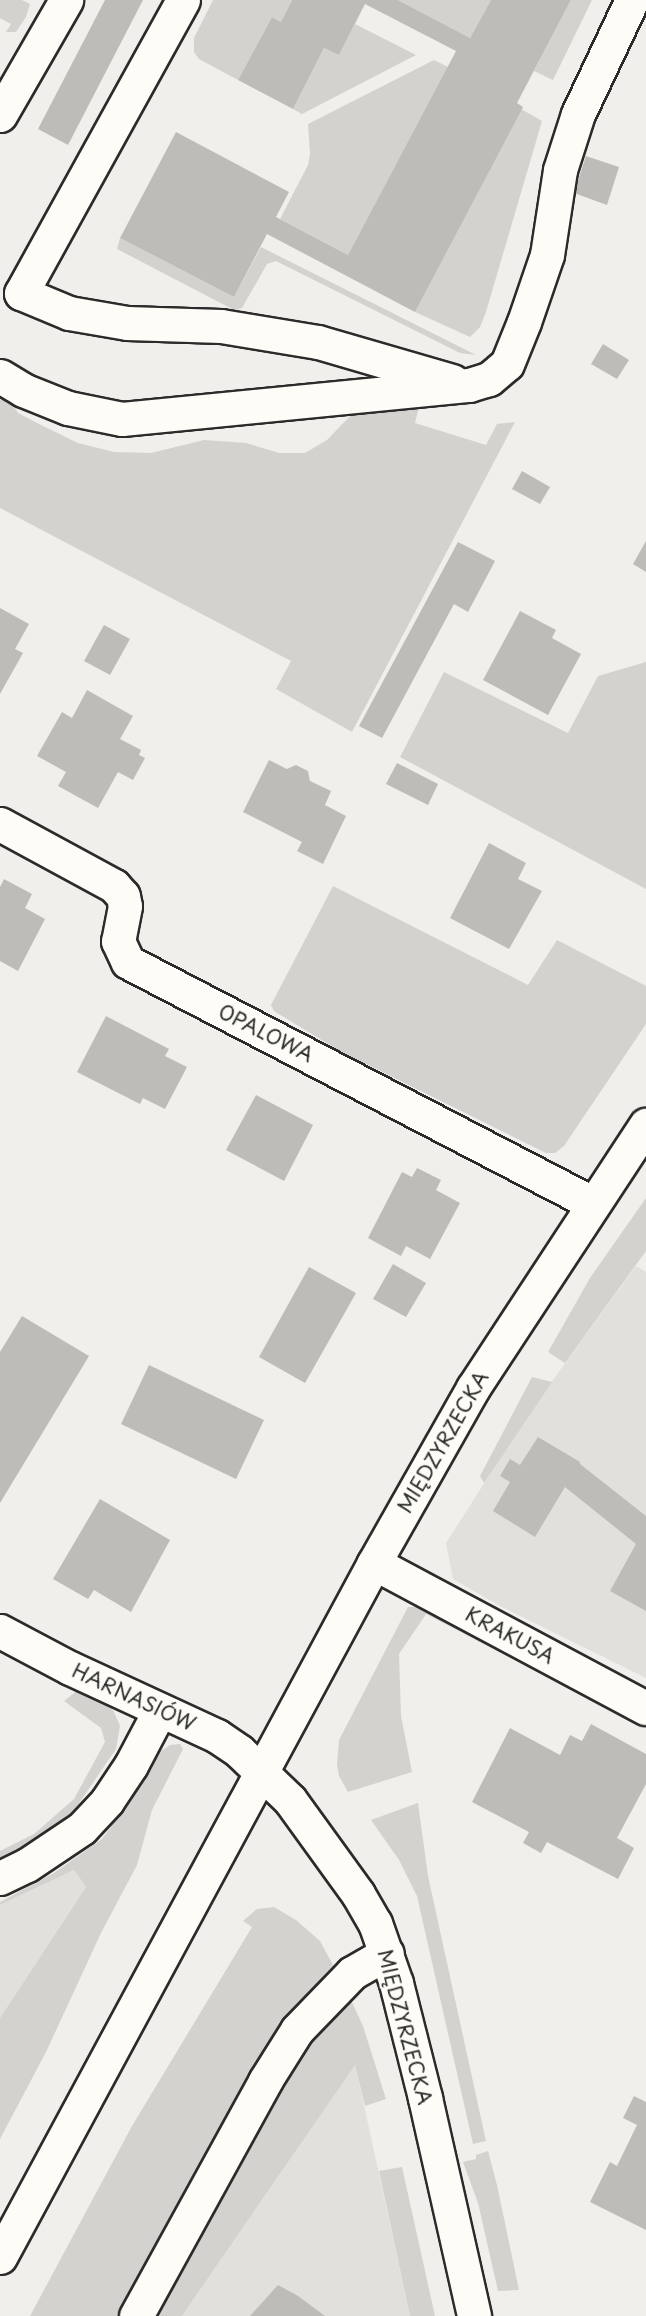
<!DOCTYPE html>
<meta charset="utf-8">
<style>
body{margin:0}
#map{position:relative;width:646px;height:2316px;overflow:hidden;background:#f0efeb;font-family:"Playpen Sans",sans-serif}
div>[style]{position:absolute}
.built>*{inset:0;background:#e1e0dc}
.green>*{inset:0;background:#d3d2cf}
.building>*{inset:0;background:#bdbcb8}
.roads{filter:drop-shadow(2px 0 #2b2b2b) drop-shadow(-2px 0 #2b2b2b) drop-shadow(0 2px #2b2b2b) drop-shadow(0 -2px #2b2b2b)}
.minor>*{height:33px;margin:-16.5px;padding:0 16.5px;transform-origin:16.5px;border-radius:16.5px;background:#fdfcf7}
.major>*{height:33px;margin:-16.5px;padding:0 16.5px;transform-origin:16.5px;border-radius:16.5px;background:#fdfcf7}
span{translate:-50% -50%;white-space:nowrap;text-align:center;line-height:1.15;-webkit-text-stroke:4.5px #fdfcf7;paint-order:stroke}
.street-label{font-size:20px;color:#2b2b2b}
</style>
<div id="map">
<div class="built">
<i style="clip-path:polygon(636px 1266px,646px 1272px,646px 1678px,498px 1605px,453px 1579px,446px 1543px,531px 1410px)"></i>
<i style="clip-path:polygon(74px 1870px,86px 1887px,0 2018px,0 1905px)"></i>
<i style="clip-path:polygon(355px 2064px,410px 2316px,182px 2316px,265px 2196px)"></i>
</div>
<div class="green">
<i style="clip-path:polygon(0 0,22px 0,30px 4px,26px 17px,16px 32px,6px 32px,11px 24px,0 18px)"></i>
<i style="clip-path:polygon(213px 0,292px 0,281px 22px,272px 17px,238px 80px,199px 59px,194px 52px,194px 38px)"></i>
<i style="clip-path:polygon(398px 0,491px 0,470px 38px)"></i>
<i style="clip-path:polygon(571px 0,592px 0,553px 80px,534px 71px)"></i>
<i style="clip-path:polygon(355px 24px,416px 55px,302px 114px,293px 109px,324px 48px,339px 55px)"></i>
<i style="clip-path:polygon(434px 60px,448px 67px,348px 255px,280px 219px,308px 165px,310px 153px,308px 124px)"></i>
<i style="clip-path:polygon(521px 109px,542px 121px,486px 312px,480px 327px,470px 337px,415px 312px)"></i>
<i style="clip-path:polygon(120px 238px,234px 297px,261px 247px,476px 355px,460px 353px,276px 261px,267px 264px,242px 308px,234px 310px,117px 249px)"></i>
<i style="clip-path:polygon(9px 398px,18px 413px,43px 426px,78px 443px,114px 452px,151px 453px,204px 440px,246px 443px,279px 453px,305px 453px,327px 440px,354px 412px,421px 399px,415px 423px,486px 445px,497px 424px,515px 422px,352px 732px,276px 689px,291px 661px,0 508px,0 400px)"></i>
<i style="clip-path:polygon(646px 662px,646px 889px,400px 757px,444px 672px,568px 733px,598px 676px)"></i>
<i style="clip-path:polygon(333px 886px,528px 985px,557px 940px,646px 986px,646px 1024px,564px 1146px,555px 1153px,546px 1153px,338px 1050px,274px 1011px,271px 1005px)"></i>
<i style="clip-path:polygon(646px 1198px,646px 1251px,565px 1363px,548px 1352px,590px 1278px)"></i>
<i style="clip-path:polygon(532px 1377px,552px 1382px,484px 1483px,480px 1476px)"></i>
<i style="clip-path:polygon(408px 1607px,421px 1607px,517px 1658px,517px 1661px,426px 1614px,399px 1654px,401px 1716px,412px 1772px,348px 1792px,339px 1776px,337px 1765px,339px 1740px)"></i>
<i style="clip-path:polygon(78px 1690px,108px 1704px,114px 1712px,120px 1726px,116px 1749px,73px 1812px,35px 1840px,0 1858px,0 1851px,34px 1834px,74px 1799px,105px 1742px,101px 1728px,64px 1701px)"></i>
<i style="clip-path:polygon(180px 1744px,183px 1749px,152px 1810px,137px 1865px,101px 1933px,46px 2052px,0 2139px,0 2018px,86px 1887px,74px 1870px,0 1905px,0 1902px,54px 1873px,102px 1839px,136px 1793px,161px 1751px,170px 1745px)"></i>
<i style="clip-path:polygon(418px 1803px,428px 1876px,486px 2141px,473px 2144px,417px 1896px,399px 1860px,371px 1820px)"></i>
<i style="clip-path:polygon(274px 1907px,296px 1920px,320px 1941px,333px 1965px,284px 2021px,123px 2316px,30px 2316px,132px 2126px,252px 1927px,243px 1921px,257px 1909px)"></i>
<i style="clip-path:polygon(349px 1996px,363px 2026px,386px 2099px,365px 2106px,355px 2065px,182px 2316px,148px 2316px,305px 2040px)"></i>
<i style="clip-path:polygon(488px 2151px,497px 2185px,519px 2290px,498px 2291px,478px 2203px,463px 2162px,476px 2159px,476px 2155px)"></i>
<i style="clip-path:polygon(402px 2167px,435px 2316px,410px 2316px,379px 2171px)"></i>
</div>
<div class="building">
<i style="clip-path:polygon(105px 0,143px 0,68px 145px,38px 129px)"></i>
<i style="clip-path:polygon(292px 0,398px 0,470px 38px,491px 0,571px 0,517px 103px,523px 107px,415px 312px,267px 234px,234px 297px,120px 238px,176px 132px,289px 192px,276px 217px,348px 255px,456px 51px,365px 4px,339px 55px,324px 48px,293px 109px,238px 80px,272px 17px,281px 22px)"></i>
<i style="clip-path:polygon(586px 156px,619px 167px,607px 205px,574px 193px)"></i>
<i style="clip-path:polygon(603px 344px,629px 360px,617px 379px,591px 364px)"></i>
<i style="clip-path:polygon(522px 471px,550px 487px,540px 504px,512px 489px)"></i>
<i style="clip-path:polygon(646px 541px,646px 572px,633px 564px)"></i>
<i style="clip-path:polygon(458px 542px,495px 561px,468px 612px,454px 604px,382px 738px,359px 726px)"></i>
<i style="clip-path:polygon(0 608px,29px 624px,15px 649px,23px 653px,0 694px)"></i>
<i style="clip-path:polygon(520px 611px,556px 630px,552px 638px,581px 654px,548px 715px,483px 680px)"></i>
<i style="clip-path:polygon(104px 625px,130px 639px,110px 675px,84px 661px)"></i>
<i style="clip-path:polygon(87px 690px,133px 716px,120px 739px,141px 750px,139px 755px,145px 758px,133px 780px,118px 772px,98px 808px,58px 786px,66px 772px,37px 756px,62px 712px,72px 718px)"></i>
<i style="clip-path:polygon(269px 760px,287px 769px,296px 765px,308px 771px,310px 781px,331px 791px,325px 805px,346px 816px,323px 864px,297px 851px,302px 842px,243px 812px)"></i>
<i style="clip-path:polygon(397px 763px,438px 784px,428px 805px,386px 784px)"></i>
<i style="clip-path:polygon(489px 843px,526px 863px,518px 879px,542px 891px,509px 949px,450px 918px)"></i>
<i style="clip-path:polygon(4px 879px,32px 894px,25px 908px,45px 919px,18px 971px,0 961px,0 887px)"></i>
<i style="clip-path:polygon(106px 1016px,169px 1049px,165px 1056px,187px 1067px,165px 1109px,143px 1098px,140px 1104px,77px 1072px)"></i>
<i style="clip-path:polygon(256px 1095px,313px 1125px,284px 1181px,226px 1150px)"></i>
<i style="clip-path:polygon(417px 1168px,441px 1180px,436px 1190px,460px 1203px,430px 1259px,406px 1246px,401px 1256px,368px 1238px,402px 1172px,412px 1177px)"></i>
<i style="clip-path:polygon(393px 1264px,426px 1283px,406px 1317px,373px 1299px)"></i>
<i style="clip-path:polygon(309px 1267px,356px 1293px,305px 1383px,259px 1357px)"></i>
<i style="clip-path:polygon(22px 1316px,89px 1356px,0 1503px,0 1352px)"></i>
<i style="clip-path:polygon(149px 1365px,264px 1420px,236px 1479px,121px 1424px)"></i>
<i style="clip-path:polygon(538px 1437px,580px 1462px,580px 1464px,646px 1516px,646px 1611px,610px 1591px,636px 1544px,565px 1487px,535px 1537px,493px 1511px,510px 1482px,500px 1476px,510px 1459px,520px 1465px)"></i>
<i style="clip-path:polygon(100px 1499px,170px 1540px,131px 1612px,94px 1590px,88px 1599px,53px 1579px)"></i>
<i style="clip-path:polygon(591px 1724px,646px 1754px,646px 1784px,617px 1838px,634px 1848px,618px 1879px,547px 1842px,541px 1853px,523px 1843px,529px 1832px,472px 1802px,510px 1728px,560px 1755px,570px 1735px,582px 1741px)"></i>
<i style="clip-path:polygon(634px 2096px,646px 2102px,646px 2230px,590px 2202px,610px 2162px,617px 2166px,637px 2125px,623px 2118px)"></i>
<i style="clip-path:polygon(278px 2285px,298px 2296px,325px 2316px,250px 2316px)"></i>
</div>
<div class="roads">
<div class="minor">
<i style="left:183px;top:0;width:335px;rotate:118.9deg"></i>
<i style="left:21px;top:293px;width:52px;rotate:22.6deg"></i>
<i style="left:69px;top:313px;width:59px;rotate:9.8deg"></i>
<i style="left:127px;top:323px;width:94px;rotate:1.8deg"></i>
<i style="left:221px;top:326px;width:98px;rotate:9.4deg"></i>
<i style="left:318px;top:342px;width:140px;rotate:16.2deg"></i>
<i style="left:0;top:115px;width:133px;rotate:-60.1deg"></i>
<i style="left:0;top:376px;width:27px;rotate:31deg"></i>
<i style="left:23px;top:390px;width:48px;rotate:21.8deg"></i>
<i style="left:68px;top:408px;width:55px;rotate:11.5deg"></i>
<i style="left:122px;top:419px;width:349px;rotate:-5.6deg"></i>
<i style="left:469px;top:385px;width:21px;rotate:-17deg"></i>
<i style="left:489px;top:379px;width:23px;rotate:-40deg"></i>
<i style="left:507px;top:364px;width:45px;rotate:-68deg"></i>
<i style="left:524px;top:322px;width:71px;rotate:-71.1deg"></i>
<i style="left:547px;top:255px;width:86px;rotate:-81.3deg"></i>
<i style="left:560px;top:170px;width:59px;rotate:-72.2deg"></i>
<i style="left:578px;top:114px;width:126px;rotate:-64.7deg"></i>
<i style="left:0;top:824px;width:130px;rotate:28.5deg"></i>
<i style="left:114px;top:886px;width:13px;rotate:48deg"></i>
<i style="left:123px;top:896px;width:10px;rotate:79deg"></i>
<i style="left:125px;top:906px;width:36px;rotate:101deg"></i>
<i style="left:118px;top:941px;width:23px;rotate:65deg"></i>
<i style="left:128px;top:962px;width:523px;rotate:27.45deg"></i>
<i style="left:374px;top:1563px;width:308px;rotate:28.1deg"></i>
<i style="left:0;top:1631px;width:79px;rotate:27.9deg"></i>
<i style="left:70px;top:1668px;width:162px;rotate:24.8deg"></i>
<i style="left:217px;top:1736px;width:27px;rotate:34deg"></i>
<i style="left:239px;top:1751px;width:71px;rotate:43.9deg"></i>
<i style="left:290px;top:1800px;width:116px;rotate:54.1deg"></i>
<i style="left:358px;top:1894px;width:34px;rotate:60deg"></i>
<i style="left:375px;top:1923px;width:64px;rotate:70.7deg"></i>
<i style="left:396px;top:1983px;width:119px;rotate:75.8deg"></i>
<i style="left:425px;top:2098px;width:223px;rotate:77.3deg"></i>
<i style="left:0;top:1878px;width:30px;rotate:-26deg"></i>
<i style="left:27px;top:1865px;width:66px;rotate:-33.9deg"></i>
<i style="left:82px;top:1828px;width:37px;rotate:-47deg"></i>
<i style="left:107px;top:1801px;width:43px;rotate:-56.3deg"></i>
<i style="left:131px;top:1765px;width:62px;rotate:-62.2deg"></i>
<i style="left:136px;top:2316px;width:268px;rotate:-61.2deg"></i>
<i style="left:265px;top:2081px;width:60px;rotate:-57.9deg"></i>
<i style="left:297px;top:2030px;width:79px;rotate:-46deg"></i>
<i style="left:352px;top:1973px;width:40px;rotate:-29.7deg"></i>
</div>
<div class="major">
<i style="left:0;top:2257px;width:788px;rotate:-61.68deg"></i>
<i style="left:374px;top:1563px;width:201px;rotate:-60.5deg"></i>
<i style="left:473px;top:1388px;width:315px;rotate:-56.7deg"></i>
</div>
</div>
<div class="street-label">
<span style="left:266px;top:1033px;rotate:27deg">OPALOWA</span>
<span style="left:443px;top:1442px;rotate:-60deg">MIĘDZYRZECKA</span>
<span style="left:510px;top:1635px;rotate:28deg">KRAKUSA</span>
<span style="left:134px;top:1697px;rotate:25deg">HARNASIÓW</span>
<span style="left:405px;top:2027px;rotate:75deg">MIĘDZYRZECKA</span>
</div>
</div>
